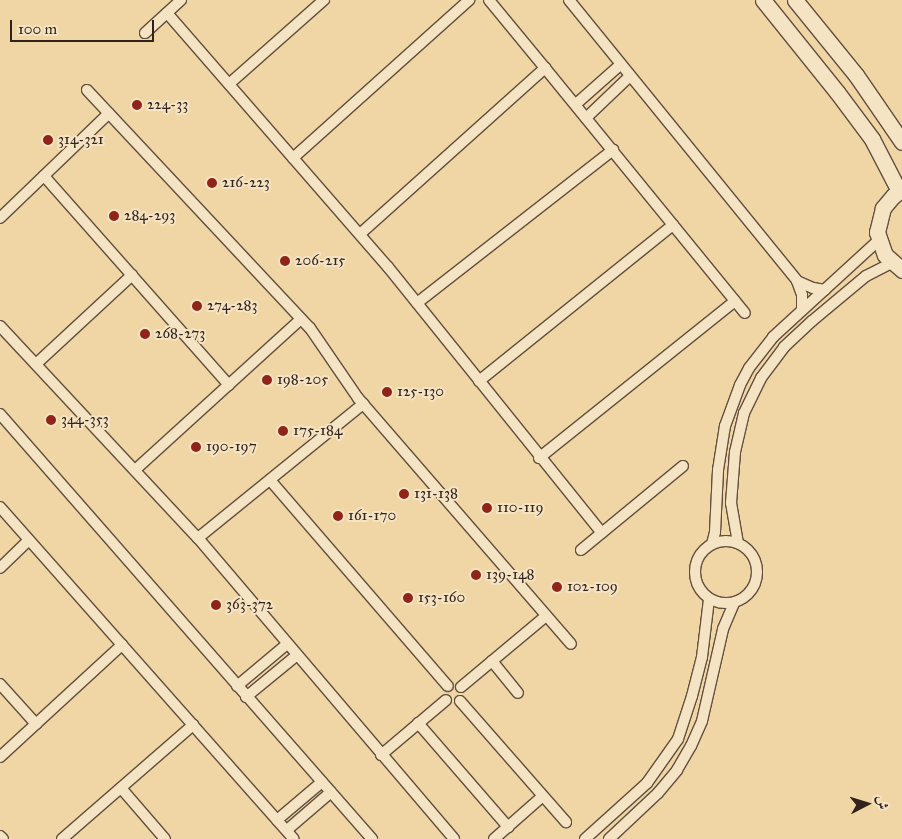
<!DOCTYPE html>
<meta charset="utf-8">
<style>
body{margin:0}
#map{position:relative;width:902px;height:839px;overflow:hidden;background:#f0d5a5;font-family:"IM FELL Great Primer",Amiri,serif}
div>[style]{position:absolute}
.roads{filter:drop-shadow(1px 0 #624f3e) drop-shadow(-1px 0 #624f3e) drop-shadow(0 1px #624f3e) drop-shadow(0 -1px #624f3e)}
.street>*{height:10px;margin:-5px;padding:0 5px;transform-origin:5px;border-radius:5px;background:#f5e4c4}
.street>.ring{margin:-5px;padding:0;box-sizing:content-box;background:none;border:10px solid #f5e4c4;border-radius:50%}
.secondary>*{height:15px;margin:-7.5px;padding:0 7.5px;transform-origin:7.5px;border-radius:7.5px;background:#f5e4c4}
.dots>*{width:14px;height:14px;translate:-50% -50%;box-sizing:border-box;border:2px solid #f5e4c4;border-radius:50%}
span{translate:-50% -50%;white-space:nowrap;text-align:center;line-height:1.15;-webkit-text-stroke:4px #f5e4c4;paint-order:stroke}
.poi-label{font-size:15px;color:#32221b}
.left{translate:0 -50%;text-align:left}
.north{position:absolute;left:842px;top:779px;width:50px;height:50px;-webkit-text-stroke:4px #f5e4c4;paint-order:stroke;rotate:85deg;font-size:14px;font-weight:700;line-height:20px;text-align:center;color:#32221b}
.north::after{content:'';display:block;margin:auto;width:18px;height:22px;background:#32221b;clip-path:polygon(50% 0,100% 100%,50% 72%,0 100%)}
.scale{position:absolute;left:10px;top:20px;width:144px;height:22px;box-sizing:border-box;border:2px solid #32221b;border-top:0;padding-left:6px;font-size:15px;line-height:18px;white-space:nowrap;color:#32221b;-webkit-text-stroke:4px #f5e4c4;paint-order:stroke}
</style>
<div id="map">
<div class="roads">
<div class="street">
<i style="left:569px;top:0;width:362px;rotate:50.9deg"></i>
<i style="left:797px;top:281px;width:15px;rotate:70deg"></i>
<i style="left:802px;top:295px;width:15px;rotate:90deg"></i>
<i style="left:167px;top:13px;width:337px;rotate:49deg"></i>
<i style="left:388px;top:267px;width:341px;rotate:51.2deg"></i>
<i style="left:145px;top:33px;width:49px;rotate:-42.5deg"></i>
<i style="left:545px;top:68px;width:316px;rotate:50.8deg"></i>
<i style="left:229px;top:84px;width:127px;rotate:-41.5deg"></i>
<i style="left:87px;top:90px;width:326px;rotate:46.9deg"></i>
<i style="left:310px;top:328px;width:85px;rotate:55.6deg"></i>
<i style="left:358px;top:398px;width:325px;rotate:49.1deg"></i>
<i style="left:576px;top:104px;width:60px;rotate:-41.6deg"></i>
<i style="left:586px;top:118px;width:61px;rotate:-43.7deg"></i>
<i style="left:293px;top:158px;width:237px;rotate:-41.9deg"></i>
<i style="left:44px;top:176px;width:279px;rotate:48.5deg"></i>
<i style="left:0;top:218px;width:151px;rotate:-43.9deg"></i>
<i style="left:360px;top:234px;width:249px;rotate:-41.9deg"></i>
<i style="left:545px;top:68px;width:88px;rotate:-129.5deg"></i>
<i style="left:797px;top:281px;width:17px;rotate:24deg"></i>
<i style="left:813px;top:288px;width:12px;rotate:9deg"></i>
<i style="left:417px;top:303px;width:249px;rotate:-38deg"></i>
<i style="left:0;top:326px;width:290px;rotate:47deg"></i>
<i style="left:198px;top:538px;width:395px;rotate:49.6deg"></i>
<i style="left:36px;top:364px;width:131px;rotate:-42.8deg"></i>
<i style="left:479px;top:381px;width:249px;rotate:-38.8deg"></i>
<i style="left:0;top:414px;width:565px;rotate:48.8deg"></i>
<i style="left:539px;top:458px;width:251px;rotate:-38.7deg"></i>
<i style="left:135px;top:470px;width:224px;rotate:-42.3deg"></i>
<i style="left:270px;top:480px;width:272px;rotate:49.2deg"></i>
<i style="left:0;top:507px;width:443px;rotate:48.5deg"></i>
<i style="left:198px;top:538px;width:213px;rotate:-39.1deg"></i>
<i class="ring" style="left:695px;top:541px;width:52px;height:52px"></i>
<i style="left:738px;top:543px;width:41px;rotate:-99.9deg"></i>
<i style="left:731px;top:503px;width:51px;rotate:-85.5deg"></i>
<i style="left:735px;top:452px;width:40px;rotate:-77deg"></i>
<i style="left:744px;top:413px;width:39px;rotate:-64deg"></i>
<i style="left:761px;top:378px;width:39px;rotate:-53deg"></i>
<i style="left:784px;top:347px;width:38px;rotate:-43deg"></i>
<i style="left:812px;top:321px;width:70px;rotate:-39.8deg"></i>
<i style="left:866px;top:276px;width:29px;rotate:-27deg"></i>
<i style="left:712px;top:544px;width:12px;rotate:-76deg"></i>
<i style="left:715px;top:532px;width:62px;rotate:-87.2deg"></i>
<i style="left:718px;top:470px;width:45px;rotate:-81deg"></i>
<i style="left:725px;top:426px;width:44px;rotate:-69.9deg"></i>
<i style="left:740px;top:385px;width:19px;rotate:-62deg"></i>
<i style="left:749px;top:368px;width:39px;rotate:-52deg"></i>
<i style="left:773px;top:337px;width:144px;rotate:-42.5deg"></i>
<i style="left:581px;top:550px;width:132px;rotate:-39.5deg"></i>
<i style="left:0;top:568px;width:40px;rotate:-44deg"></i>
<i style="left:492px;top:661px;width:41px;rotate:50.9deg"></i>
<i style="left:0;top:684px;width:54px;rotate:48deg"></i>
<i style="left:237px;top:686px;width:65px;rotate:-40deg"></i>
<i style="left:461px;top:687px;width:111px;rotate:-39.9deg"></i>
<i style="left:246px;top:697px;width:66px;rotate:-39.5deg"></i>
<i style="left:460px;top:701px;width:161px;rotate:48.8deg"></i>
<i style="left:418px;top:723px;width:138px;rotate:49.1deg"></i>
<i style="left:381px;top:755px;width:85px;rotate:-40.2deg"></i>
<i style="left:0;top:757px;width:166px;rotate:-42.6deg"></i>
<i style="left:121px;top:788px;width:67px;rotate:49.2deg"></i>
<i style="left:277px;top:820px;width:59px;rotate:-40.2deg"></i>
<i style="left:287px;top:830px;width:58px;rotate:-40.8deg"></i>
<i style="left:0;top:836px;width:4px;rotate:45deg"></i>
<i style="left:62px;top:839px;width:174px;rotate:-41deg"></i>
<i style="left:494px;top:839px;width:65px;rotate:-41.3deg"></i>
<i style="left:585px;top:839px;width:84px;rotate:-42.1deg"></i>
<i style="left:647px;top:783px;width:54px;rotate:-54.8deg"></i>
<i style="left:678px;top:739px;width:45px;rotate:-72deg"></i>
<i style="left:692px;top:696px;width:40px;rotate:-75.6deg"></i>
<i style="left:702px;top:657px;width:58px;rotate:-83.1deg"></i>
<i style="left:609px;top:839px;width:67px;rotate:-43.2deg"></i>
<i style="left:658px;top:793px;width:30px;rotate:-50deg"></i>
<i style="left:677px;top:770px;width:28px;rotate:-60deg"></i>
<i style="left:691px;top:746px;width:27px;rotate:-66deg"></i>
<i style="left:702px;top:721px;width:94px;rotate:-77.1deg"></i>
<i style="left:723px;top:629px;width:28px;rotate:-67deg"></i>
</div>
<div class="secondary">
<i style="left:763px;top:0;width:118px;rotate:51.2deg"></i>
<i style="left:837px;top:92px;width:59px;rotate:53.3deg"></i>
<i style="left:872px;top:139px;width:59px;rotate:62.6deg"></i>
<i style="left:795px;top:0;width:97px;rotate:50.9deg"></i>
<i style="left:856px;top:75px;width:81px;rotate:55.5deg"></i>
<i style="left:902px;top:189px;width:11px;rotate:142deg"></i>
<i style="left:893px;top:196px;width:16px;rotate:130deg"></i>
<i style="left:883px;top:208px;width:25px;rotate:104deg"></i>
<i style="left:877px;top:232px;width:24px;rotate:71deg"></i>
<i style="left:885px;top:255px;width:23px;rotate:41deg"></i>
</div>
</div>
<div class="dots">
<i style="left:137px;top:105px;background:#8f2418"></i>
<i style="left:48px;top:140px;background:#8f2418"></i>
<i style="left:212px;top:183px;background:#8f2418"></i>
<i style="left:114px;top:216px;background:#8f2418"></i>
<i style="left:285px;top:261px;background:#8f2418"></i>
<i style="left:197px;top:306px;background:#8f2418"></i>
<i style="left:145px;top:334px;background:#8f2418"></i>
<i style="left:267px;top:380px;background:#8f2418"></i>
<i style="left:387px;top:392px;background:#8f2418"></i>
<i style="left:51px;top:420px;background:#8f2418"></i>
<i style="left:283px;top:431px;background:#8f2418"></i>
<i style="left:196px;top:447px;background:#8f2418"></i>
<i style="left:404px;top:494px;background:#8f2418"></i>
<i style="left:487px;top:508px;background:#8f2418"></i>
<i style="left:338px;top:516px;background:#8f2418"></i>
<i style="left:476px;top:575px;background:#8f2418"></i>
<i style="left:557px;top:587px;background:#8f2418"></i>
<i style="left:408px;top:598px;background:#8f2418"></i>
<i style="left:216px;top:605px;background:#8f2418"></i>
</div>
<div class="poi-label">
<span class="left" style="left:147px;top:105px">224-33</span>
<span class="left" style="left:58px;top:140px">314-321</span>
<span class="left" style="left:222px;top:183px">216-223</span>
<span class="left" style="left:124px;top:216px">284-293</span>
<span class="left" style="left:295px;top:261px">206-215</span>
<span class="left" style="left:207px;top:306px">274-283</span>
<span class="left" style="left:155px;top:334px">268-273</span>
<span class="left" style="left:277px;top:380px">198-205</span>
<span class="left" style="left:397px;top:392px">125-130</span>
<span class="left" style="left:61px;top:420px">344-353</span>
<span class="left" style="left:293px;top:431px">175-184</span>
<span class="left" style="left:206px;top:447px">190-197</span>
<span class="left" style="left:414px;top:494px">131-138</span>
<span class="left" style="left:497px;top:508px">110-119</span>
<span class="left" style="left:348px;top:516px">161-170</span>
<span class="left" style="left:486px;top:575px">139-148</span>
<span class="left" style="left:567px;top:587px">102-109</span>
<span class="left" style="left:418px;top:598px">153-160</span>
<span class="left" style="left:226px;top:605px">363-372</span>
</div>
<div class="north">ش</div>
<div class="scale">100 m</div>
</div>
